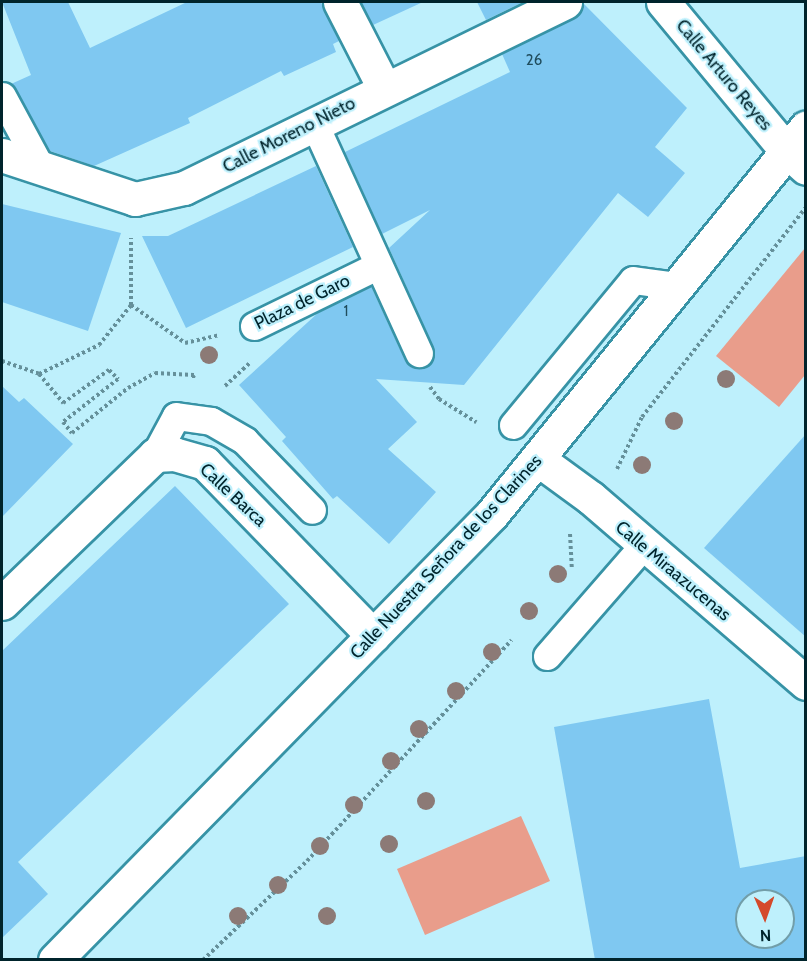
<!DOCTYPE html>
<meta charset="utf-8">
<style>
body{margin:0}
#map{position:relative;width:807px;height:961px;overflow:hidden;background:#bef0fc;font-family:Cabin,sans-serif}
div>[style]{position:absolute}
.green>*{inset:0;background:#e99d8b}
.building>*{inset:0;background:#7fc8f1}
.path>*{height:4px;margin-top:-2px;transform-origin:0;background:repeating-linear-gradient(90deg,#65909a 0 3px,transparent 0 6px)}
.roads{filter:drop-shadow(2px 0 #3793a6) drop-shadow(-2px 0 #3793a6) drop-shadow(0 2px #3793a6) drop-shadow(0 -2px #3793a6)}
.service>*{height:27px;margin:-13.5px;padding:0 13.5px;transform-origin:13.5px;border-radius:13.5px;background:#fff}
.minor>*{height:33px;margin:-16.5px;padding:0 16.5px;transform-origin:16.5px;border-radius:16.5px;background:#fff}
.secondary>*{height:33px;margin:-16.5px;padding:0 16.5px;transform-origin:16.5px;border-radius:16.5px;background:#fff}
.trees>*{width:18px;height:18px;margin:-9px;border-radius:50%;background:#8c7a76}
span{translate:-50% -50%;white-space:nowrap;text-align:center;line-height:1.15;-webkit-text-stroke:4.5px #bef0fc;paint-order:stroke}
.number-label{font-size:15px;color:#204d5d}
.number-label span{-webkit-text-stroke-width:0}
.street-label{font-size:18px;color:#00242c}
.frame{position:absolute;inset:0;border:3px solid #00242c;pointer-events:none}
.north{position:absolute;left:735px;top:889px;width:60px;height:60px;box-sizing:border-box;background:#bef0fc;border:2px solid #729ea9;border-radius:50%;rotate:178deg;font-size:16px;font-weight:700;line-height:24px;text-align:center;color:#00242c}
.north::after{content:'';display:block;margin:auto;width:21px;height:27px;background:#d4492b;clip-path:polygon(50% 0,100% 100%,50% 72%,0 100%)}
</style>
<div id="map">
<div class="green">
<i style="clip-path:polygon(805px 248px,805px 375px,779px 407px,716px 356px)"></i>
<i style="clip-path:polygon(521px 816px,550px 881px,425px 935px,397px 869px)"></i>
</div>
<div class="building">
<i style="clip-path:polygon(2px 2px,68px 2px,90px 48px,187px 2px,321px 2px,339px 41px,333px 44px,336px 52px,284px 76px,281px 71px,188px 118px,190px 123px,94px 166px,50px 151px,11px 84px,31px 75px)"></i>
<i style="clip-path:polygon(361px 2px,423px 2px,373px 25px)"></i>
<i style="clip-path:polygon(477px 2px,523px 2px,486px 20px)"></i>
<i style="clip-path:polygon(584px 4px,687px 108px,655px 147px,685px 173px,648px 217px,618px 193px,464px 385px,376px 379px,417px 422px,388px 449px,436px 492px,389px 544px,337px 496px,333px 499px,282px 441px,286px 437px,239px 385px,319px 312px,371px 286px,405px 360px,417px 369px,431px 363px,433px 346px,389px 248px,430px 210px,382px 234px,345px 152px,510px 72px,502px 54px,573px 19px)"></i>
<i style="clip-path:polygon(316px 166px,353px 247px,186px 328px,142px 236px,168px 236px)"></i>
<i style="clip-path:polygon(2px 204px,121px 233px,88px 331px,2px 302px)"></i>
<i style="clip-path:polygon(2px 386px,19px 402px,24px 398px,73px 444px,2px 517px)"></i>
<i style="clip-path:polygon(806px 434px,806px 637px,704px 548px)"></i>
<i style="clip-path:polygon(175px 486px,289px 604px,18px 862px,48px 894px,2px 938px,2px 651px)"></i>
<i style="clip-path:polygon(evenodd,709px 699px,740px 868px,806px 856px,806px 960px,595px 960px,554px 727px,709px 699px,747px 901px,783px 901px,783px 937px,747px 937px,747px 901px)"></i>
</div>
<div class="path">
<i style="left:131px;top:305px;width:66px;rotate:35.1deg"></i>
<i style="left:185px;top:343px;width:35px;rotate:-13deg"></i>
<i style="left:2px;top:361px;width:39px;rotate:19deg"></i>
<i style="left:39px;top:374px;width:67px;rotate:-25.8deg"></i>
<i style="left:99px;top:345px;width:51px;rotate:-51.3deg"></i>
<i style="left:131px;top:305px;width:67px;rotate:-90deg"></i>
<i style="left:39px;top:374px;width:38px;rotate:50deg"></i>
<i style="left:63px;top:403px;width:57px;rotate:-35.7deg"></i>
<i style="left:109px;top:370px;width:13px;rotate:45deg"></i>
<i style="left:118px;top:379px;width:70px;rotate:142deg"></i>
<i style="left:63px;top:422px;width:14px;rotate:51deg"></i>
<i style="left:72px;top:433px;width:72px;rotate:-38.8deg"></i>
<i style="left:128px;top:388px;width:31px;rotate:-29deg"></i>
<i style="left:155px;top:373px;width:39px;rotate:3deg"></i>
<i style="left:194px;top:375px;width:5px;rotate:112deg"></i>
<i style="left:225px;top:386px;width:35px;rotate:-43deg"></i>
<i style="left:430px;top:387px;width:15px;rotate:53deg"></i>
<i style="left:439px;top:399px;width:44px;rotate:31.9deg"></i>
<i style="left:617px;top:469px;width:58px;rotate:-64.3deg"></i>
<i style="left:642px;top:417px;width:265px;rotate:-52deg"></i>
<i style="left:570px;top:534px;width:34px;rotate:87deg"></i>
<i style="left:203px;top:960px;width:144px;rotate:-43.6deg"></i>
<i style="left:307px;top:861px;width:301px;rotate:-47.2deg"></i>
</div>
<div class="roads">
<div class="service">
<i style="left:2px;top:96px;width:82px;rotate:61.6deg"></i>
<i style="left:314px;top:123px;width:253px;rotate:65.5deg"></i>
<i style="left:254px;top:326px;width:137px;rotate:-26deg"></i>
<i style="left:513px;top:425px;width:188px;rotate:-50.4deg"></i>
<i style="left:633px;top:280px;width:43px;rotate:7.9deg"></i>
<i style="left:155px;top:455px;width:44px;rotate:-61.7deg"></i>
<i style="left:176px;top:416px;width:35px;rotate:8deg"></i>
<i style="left:211px;top:421px;width:39px;rotate:30deg"></i>
<i style="left:245px;top:441px;width:96px;rotate:45.8deg"></i>
<i style="left:547px;top:656px;width:146px;rotate:-48.9deg"></i>
</div>
<div class="minor">
<i style="left:340px;top:2px;width:97px;rotate:62.9deg"></i>
<i style="left:663px;top:2px;width:191px;rotate:50.3deg"></i>
<i style="left:785px;top:149px;width:28px;rotate:42deg"></i>
<i style="left:2px;top:155px;width:140px;rotate:18.3deg"></i>
<i style="left:135px;top:199px;width:50px;rotate:-12.7deg"></i>
<i style="left:184px;top:188px;width:424px;rotate:-26deg"></i>
<i style="left:539px;top:460px;width:64px;rotate:36.2deg"></i>
<i style="left:591px;top:498px;width:284px;rotate:40.7deg"></i>
<i style="left:2px;top:603px;width:213px;rotate:-44deg"></i>
<i style="left:155px;top:455px;width:19px;rotate:-3deg"></i>
<i style="left:174px;top:454px;width:32px;rotate:16deg"></i>
<i style="left:205px;top:463px;width:241px;rotate:45.8deg"></i>
</div>
<div class="secondary">
<i style="left:55px;top:960px;width:624px;rotate:-45.58deg"></i>
<i style="left:492px;top:514px;width:498px;rotate:-50.9deg"></i>
</div>
</div>
<div class="trees">
<i style="left:209px;top:355px"></i>
<i style="left:726px;top:379px"></i>
<i style="left:674px;top:421px"></i>
<i style="left:642px;top:465px"></i>
<i style="left:558px;top:574px"></i>
<i style="left:529px;top:611px"></i>
<i style="left:492px;top:652px"></i>
<i style="left:456px;top:691px"></i>
<i style="left:419px;top:729px"></i>
<i style="left:391px;top:761px"></i>
<i style="left:426px;top:801px"></i>
<i style="left:354px;top:805px"></i>
<i style="left:389px;top:844px"></i>
<i style="left:320px;top:846px"></i>
<i style="left:278px;top:885px"></i>
<i style="left:238px;top:916px"></i>
<i style="left:327px;top:916px"></i>
</div>
<div class="number-label">
<span style="left:534px;top:61px">26</span>
<span style="left:346px;top:312px">1</span>
</div>
<div class="street-label">
<span style="left:724px;top:75px;rotate:50deg">Calle Arturo Reyes</span>
<span style="left:289px;top:135px;rotate:-27deg">Calle Moreno Nieto</span>
<span style="left:302px;top:302px;rotate:-26deg">Plaza de Garo</span>
<span style="left:233px;top:495px;rotate:43deg">Calle Barca</span>
<span style="left:446px;top:557px;rotate:-47deg">Calle Nuestra Señora de los Clarines</span>
<span style="left:673px;top:571px;rotate:40deg">Calle Miraazucenas</span>
</div>
<div class="frame"></div>
<div class="north">N</div>
</div>
